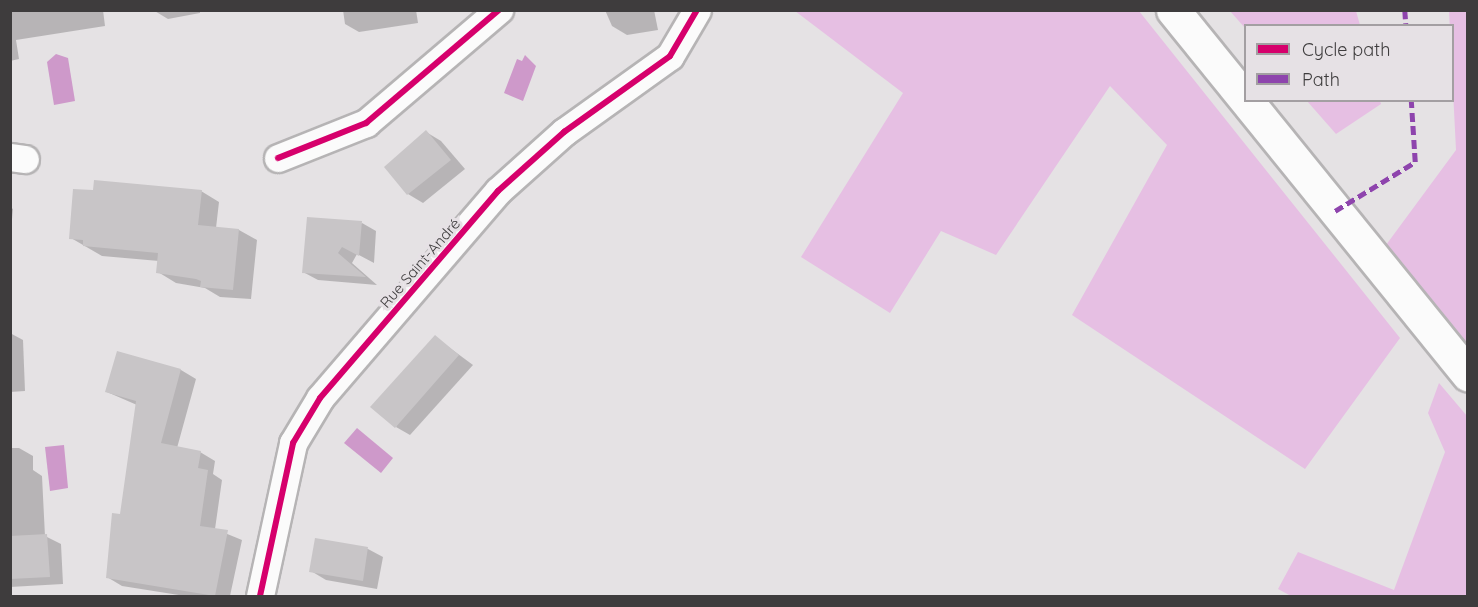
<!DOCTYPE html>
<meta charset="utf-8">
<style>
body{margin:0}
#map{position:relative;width:1478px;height:607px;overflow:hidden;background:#e5e2e4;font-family:Quicksand,sans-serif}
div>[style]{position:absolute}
.green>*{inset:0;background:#e6bfe3}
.water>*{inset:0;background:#ce99ca}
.shadow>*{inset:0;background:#0003}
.building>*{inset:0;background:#c8c5c7}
.roads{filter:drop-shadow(2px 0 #b6b4b5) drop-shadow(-2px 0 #b6b4b5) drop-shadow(0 2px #b6b4b5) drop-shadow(0 -2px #b6b4b5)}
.street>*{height:27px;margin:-13.5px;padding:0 13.5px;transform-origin:13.5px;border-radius:13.5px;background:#fbfbfb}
.secondary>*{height:33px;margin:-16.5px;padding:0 16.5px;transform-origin:16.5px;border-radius:16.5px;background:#fbfbfb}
.quiet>*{height:4.5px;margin-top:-2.25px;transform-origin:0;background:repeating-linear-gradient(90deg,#8e44ad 0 9px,transparent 0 13.5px)}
.cycleway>*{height:6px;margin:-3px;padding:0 3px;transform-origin:3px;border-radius:3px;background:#d6006c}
span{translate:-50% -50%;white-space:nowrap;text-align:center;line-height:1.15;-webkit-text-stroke:6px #e6e1e5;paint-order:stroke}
.street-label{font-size:15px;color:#3e3c3d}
.frame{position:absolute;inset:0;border:12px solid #3e3c3d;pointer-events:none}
.legend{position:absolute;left:1244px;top:24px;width:210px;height:78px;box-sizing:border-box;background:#e6e1e5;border:2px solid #a39fa2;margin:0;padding:8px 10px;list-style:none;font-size:18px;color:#3e3c3d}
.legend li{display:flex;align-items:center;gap:12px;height:30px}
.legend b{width:30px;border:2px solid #a39fa2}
</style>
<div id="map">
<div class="green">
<i style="clip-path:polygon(795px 11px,1139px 11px,1400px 338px,1305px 469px,1072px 315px,1167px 145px,1110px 86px,996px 255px,941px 231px,890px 313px,801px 257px,903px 93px)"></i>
<i style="clip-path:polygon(1230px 11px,1356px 11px,1360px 25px,1245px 28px)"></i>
<i style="clip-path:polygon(1449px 11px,1467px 11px,1467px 347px,1386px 245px,1456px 150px)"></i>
<i style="clip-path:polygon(1307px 101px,1380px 101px,1381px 104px,1336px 134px)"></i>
<i style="clip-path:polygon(1439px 383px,1467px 416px,1467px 596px,1291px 596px,1278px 589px,1298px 552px,1394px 590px,1445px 452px,1428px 413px)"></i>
</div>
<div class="water">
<i style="clip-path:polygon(56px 54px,68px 58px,75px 101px,54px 105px,47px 62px)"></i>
<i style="clip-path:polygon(525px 55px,536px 66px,523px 101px,504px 93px,517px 59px,522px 61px)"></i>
<i style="clip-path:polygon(357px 428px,393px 458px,381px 473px,344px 443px)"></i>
<i style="clip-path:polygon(64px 445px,68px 488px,50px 491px,45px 447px)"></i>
</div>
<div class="shadow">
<i style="clip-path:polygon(10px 10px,103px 10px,105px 26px,16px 40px,19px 59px,10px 61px)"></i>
<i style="clip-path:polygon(153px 10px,200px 10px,200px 13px,168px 19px)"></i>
<i style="clip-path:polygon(343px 10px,416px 10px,418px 23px,359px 32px,345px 24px)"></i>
<i style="clip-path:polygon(605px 10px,654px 10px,658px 30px,627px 35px,612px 26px)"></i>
<i style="clip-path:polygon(426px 132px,441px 141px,465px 169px,423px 203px,408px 194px,386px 168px)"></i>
<i style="clip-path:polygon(201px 191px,219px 202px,216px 228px,239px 230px,257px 240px,251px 299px,220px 297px,205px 288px,176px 283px,158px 272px,159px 261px,102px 256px,71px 238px)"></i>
<i style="clip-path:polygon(10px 207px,13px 209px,10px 239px)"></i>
<i style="clip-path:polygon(362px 223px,376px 231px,374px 263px,357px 254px,352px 263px,377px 285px,318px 280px,303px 272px)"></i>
<i style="clip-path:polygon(10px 333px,23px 340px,25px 391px,10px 392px)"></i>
<i style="clip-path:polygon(435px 337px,473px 365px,410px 435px,396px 427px)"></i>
<i style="clip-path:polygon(118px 352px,181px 370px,196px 379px,177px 448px,200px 452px,215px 461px,213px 474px,222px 480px,215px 529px,242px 540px,230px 596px,185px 596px,122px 586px,107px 577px,121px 516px,137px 405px,107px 392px)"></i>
<i style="clip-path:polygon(10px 448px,19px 448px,33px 456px,33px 470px,42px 476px,45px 536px,61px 544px,63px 584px,10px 587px)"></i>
<i style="clip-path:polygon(317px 540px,368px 549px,383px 557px,377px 589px,326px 580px,311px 571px)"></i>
</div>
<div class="building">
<i style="clip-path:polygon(426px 130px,451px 160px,407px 195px,384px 167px)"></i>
<i style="clip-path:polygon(94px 180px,202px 190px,198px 225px,239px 229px,233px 290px,200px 287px,201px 281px,196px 279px,156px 273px,158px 253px,83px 246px,83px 240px,69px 239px,73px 189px,93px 190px)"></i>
<i style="clip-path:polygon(307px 217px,362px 221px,359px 256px,342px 247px,338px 253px,366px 277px,302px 273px)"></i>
<i style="clip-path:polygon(435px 335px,459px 355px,395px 428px,370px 407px)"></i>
<i style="clip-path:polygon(117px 351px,181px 369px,161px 443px,201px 451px,198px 468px,208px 470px,200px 526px,228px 530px,215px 596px,106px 578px,112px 513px,120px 514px,136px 401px,105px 392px)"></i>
<i style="clip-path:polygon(47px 534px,50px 577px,10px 579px,10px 536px)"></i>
<i style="clip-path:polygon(315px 538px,368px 547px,363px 581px,309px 572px)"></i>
</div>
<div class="roads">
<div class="street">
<i style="left:10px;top:157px;width:15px;rotate:8deg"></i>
<i style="left:278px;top:158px;width:95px;rotate:-21.7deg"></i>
<i style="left:366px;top:123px;width:175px;rotate:-40.4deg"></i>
<i style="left:260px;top:596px;width:157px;rotate:-77.8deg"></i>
<i style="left:293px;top:443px;width:52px;rotate:-59deg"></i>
<i style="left:320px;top:398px;width:273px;rotate:-49.3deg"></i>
<i style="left:498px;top:191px;width:89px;rotate:-41.8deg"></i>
<i style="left:564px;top:132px;width:130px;rotate:-35.6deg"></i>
<i style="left:670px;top:56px;width:53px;rotate:-59.6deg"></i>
</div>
<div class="secondary">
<i style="left:1173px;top:10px;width:469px;rotate:51deg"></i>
</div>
</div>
<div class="quiet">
<i style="left:1405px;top:10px;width:16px;rotate:86deg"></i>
<i style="left:1335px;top:211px;width:94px;rotate:-31.5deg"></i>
<i style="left:1415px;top:162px;width:62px;rotate:-93.7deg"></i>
</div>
<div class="cycleway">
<i style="left:278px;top:158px;width:95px;rotate:-21.7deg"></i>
<i style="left:366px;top:123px;width:175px;rotate:-40.4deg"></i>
<i style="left:260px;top:596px;width:157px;rotate:-77.8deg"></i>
<i style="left:293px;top:443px;width:52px;rotate:-59deg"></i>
<i style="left:320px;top:398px;width:273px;rotate:-49.3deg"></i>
<i style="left:498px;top:191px;width:89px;rotate:-41.8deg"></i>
<i style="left:564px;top:132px;width:130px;rotate:-35.6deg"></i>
<i style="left:670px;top:56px;width:53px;rotate:-59.6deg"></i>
</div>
<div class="street-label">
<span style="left:420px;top:263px;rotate:-49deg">Rue Saint-André</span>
</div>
<div class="frame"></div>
<ul class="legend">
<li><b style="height:8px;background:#d6006c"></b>Cycle path</li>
<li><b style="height:8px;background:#8e44ad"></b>Path</li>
</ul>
</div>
